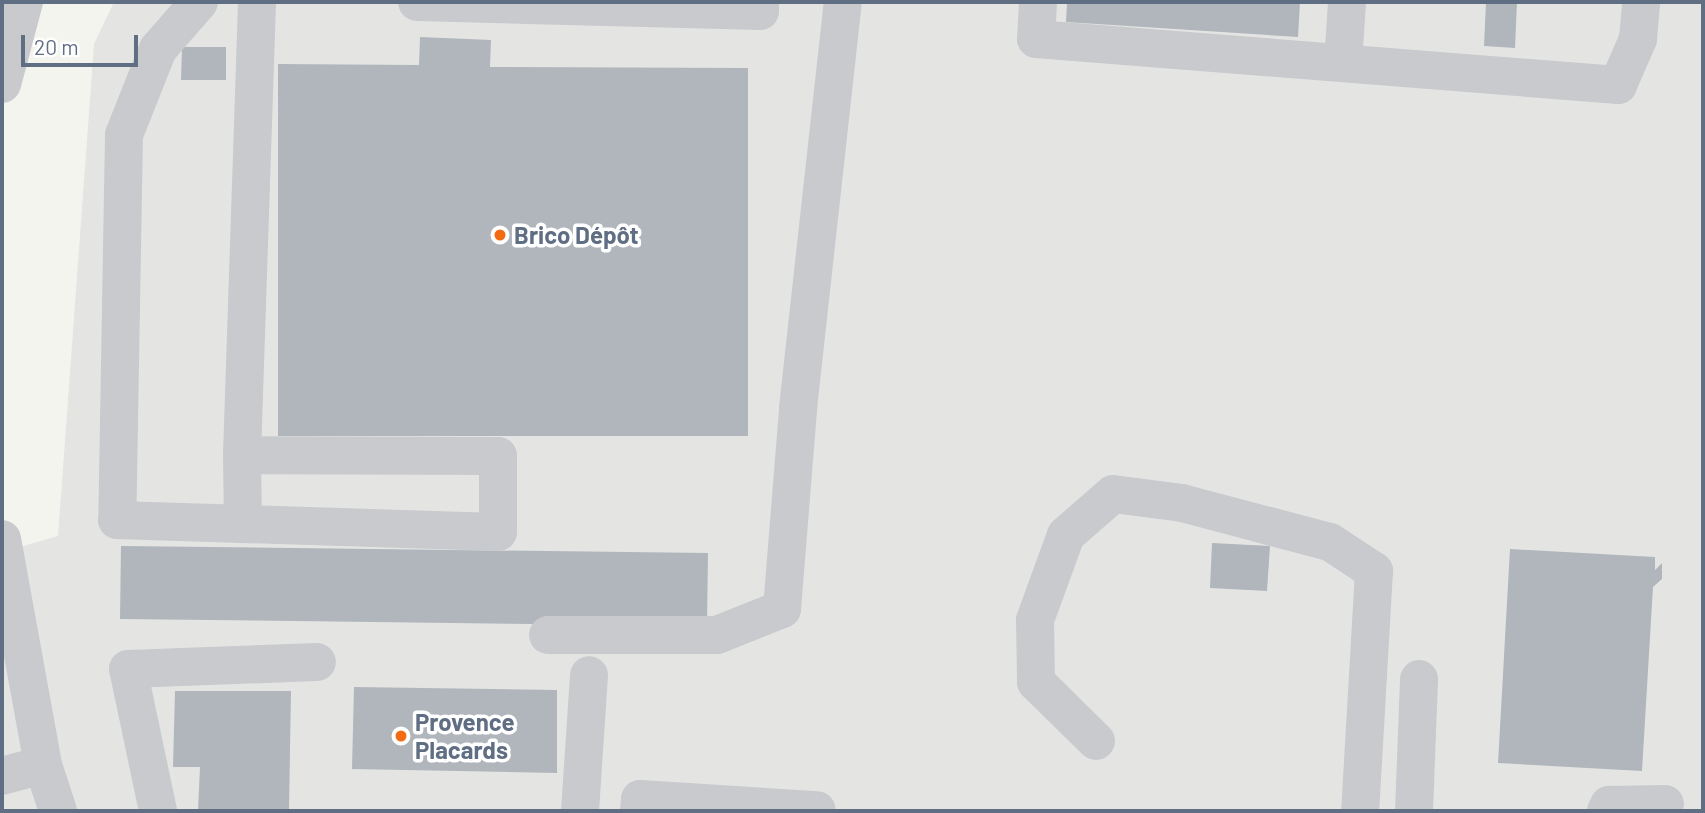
<!DOCTYPE html>
<meta charset="utf-8">
<style>
body{margin:0}
#map{position:relative;width:1705px;height:813px;overflow:hidden;background:#f4f4ef;font-family:Barlow,sans-serif}
div>[style]{position:absolute}
.built>*{inset:0;background:#e4e5e3}
.building>*{inset:0;background:#b0b6bc}
.minor>*{height:38px;margin:-19px;padding:0 19px;transform-origin:19px;border-radius:19px;background:#c8cace}
.dots>*{width:19px;height:19px;translate:-50% -50%;box-sizing:border-box;border:4px solid #fff;border-radius:50%}
span{translate:-50% -50%;white-space:nowrap;text-align:center;line-height:1.15;-webkit-text-stroke:7px #fff;paint-order:stroke}
.poi-label{font-size:24px;color:#606e83;font-weight:700}
.left{translate:0 -50%;text-align:left}
.frame{position:absolute;inset:0;border:4px solid #606e83;pointer-events:none}
.scale{position:absolute;left:21px;top:35px;width:117px;height:32px;box-sizing:border-box;border:4px solid #606e83;border-top:0;padding-left:9px;font-size:21px;line-height:24px;white-space:nowrap;color:#606e83;-webkit-text-stroke:5px #fff;paint-order:stroke}
</style>
<div id="map">
<div class="built">
<i style="clip-path:polygon(114px 2px,1703px 2px,1703px 811px,2px 811px,2px 552px,58px 536px,94px 44px)"></i>
</div>
<div class="building">
<i style="clip-path:polygon(1067px 2px,1300px 2px,1298px 37px,1066px 22px)"></i>
<i style="clip-path:polygon(1486px 2px,1517px 2px,1515px 48px,1484px 46px)"></i>
<i style="clip-path:polygon(420px 37px,491px 40px,490px 67px,748px 68px,748px 436px,278px 436px,278px 64px,419px 65px)"></i>
<i style="clip-path:polygon(182px 47px,226px 47px,226px 80px,181px 80px)"></i>
<i style="clip-path:polygon(1212px 543px,1270px 546px,1267px 591px,1210px 588px)"></i>
<i style="clip-path:polygon(121px 546px,708px 553px,707px 626px,120px 619px)"></i>
<i style="clip-path:polygon(1510px 549px,1655px 557px,1655px 570px,1662px 563px,1662px 579px,1653px 587px,1642px 771px,1498px 763px)"></i>
<i style="clip-path:polygon(354px 687px,557px 690px,557px 773px,352px 769px)"></i>
<i style="clip-path:polygon(175px 691px,291px 691px,289px 811px,198px 811px,200px 767px,173px 767px)"></i>
</div>
<div class="minor">
<i style="left:199px;top:2px;width:62px;rotate:131.1deg"></i>
<i style="left:158px;top:49px;width:92px;rotate:111.6deg"></i>
<i style="left:124px;top:135px;width:385px;rotate:91deg"></i>
<i style="left:117px;top:520px;width:381px;rotate:1.8deg"></i>
<i style="left:498px;top:532px;width:76px;rotate:-90deg"></i>
<i style="left:498px;top:456px;width:256px;rotate:-179.8deg"></i>
<i style="left:242px;top:455px;width:453px;rotate:-88.1deg"></i>
<i style="left:417px;top:2px;width:343px;rotate:1.5deg"></i>
<i style="left:760px;top:11px;width:9px;rotate:-90deg"></i>
<i style="left:1038px;top:2px;width:37px;rotate:93deg"></i>
<i style="left:1036px;top:39px;width:584px;rotate:4.52deg"></i>
<i style="left:1618px;top:85px;width:50px;rotate:-66.5deg"></i>
<i style="left:1638px;top:39px;width:37px;rotate:-85deg"></i>
<i style="left:1343px;top:63px;width:61px;rotate:-86.2deg"></i>
<i style="left:2px;top:84px;width:85px;rotate:-75deg"></i>
<i style="left:242px;top:455px;width:69px;rotate:89.2deg"></i>
<i style="left:2px;top:539px;width:230px;rotate:79.7deg"></i>
<i style="left:43px;top:765px;width:48px;rotate:71.9deg"></i>
<i style="left:548px;top:635px;width:169px"></i>
<i style="left:717px;top:635px;width:70px;rotate:-21.8deg"></i>
<i style="left:782px;top:609px;width:202px;rotate:-85.4deg"></i>
<i style="left:798px;top:408px;width:408px;rotate:-83.7deg"></i>
<i style="left:1096px;top:741px;width:84px;rotate:-135.5deg"></i>
<i style="left:1036px;top:682px;width:62px;rotate:-90.9deg"></i>
<i style="left:1035px;top:620px;width:90px;rotate:-70deg"></i>
<i style="left:1066px;top:535px;width:62px;rotate:-41.1deg"></i>
<i style="left:1113px;top:494px;width:70px;rotate:7.4deg"></i>
<i style="left:1182px;top:503px;width:153px;rotate:14.8deg"></i>
<i style="left:1330px;top:542px;width:53px;rotate:33.4deg"></i>
<i style="left:1374px;top:571px;width:240px;rotate:93.3deg"></i>
<i style="left:2px;top:776px;width:42px;rotate:-15deg"></i>
<i style="left:158px;top:811px;width:145px;rotate:-101.9deg"></i>
<i style="left:128px;top:669px;width:189px;rotate:-2.1deg"></i>
<i style="left:580px;top:811px;width:136px;rotate:-86.2deg"></i>
<i style="left:639px;top:811px;width:12px;rotate:-85deg"></i>
<i style="left:640px;top:799px;width:177px;rotate:3.6deg"></i>
<i style="left:1414px;top:811px;width:132px;rotate:-87.8deg"></i>
<i style="left:1606px;top:811px;width:7px;rotate:-63deg"></i>
<i style="left:1609px;top:805px;width:56px;rotate:-1deg"></i>
</div>
<div class="dots">
<i style="left:500px;top:235px;background:#f26a12"></i>
<i style="left:401px;top:736px;background:#f26a12"></i>
</div>
<div class="poi-label">
<span class="left" style="left:514px;top:235px">Brico Dépôt</span>
<span class="left" style="left:415px;top:736px">Provence<br>Placards</span>
</div>
<div class="frame"></div>
<div class="scale">20 m</div>
</div>
